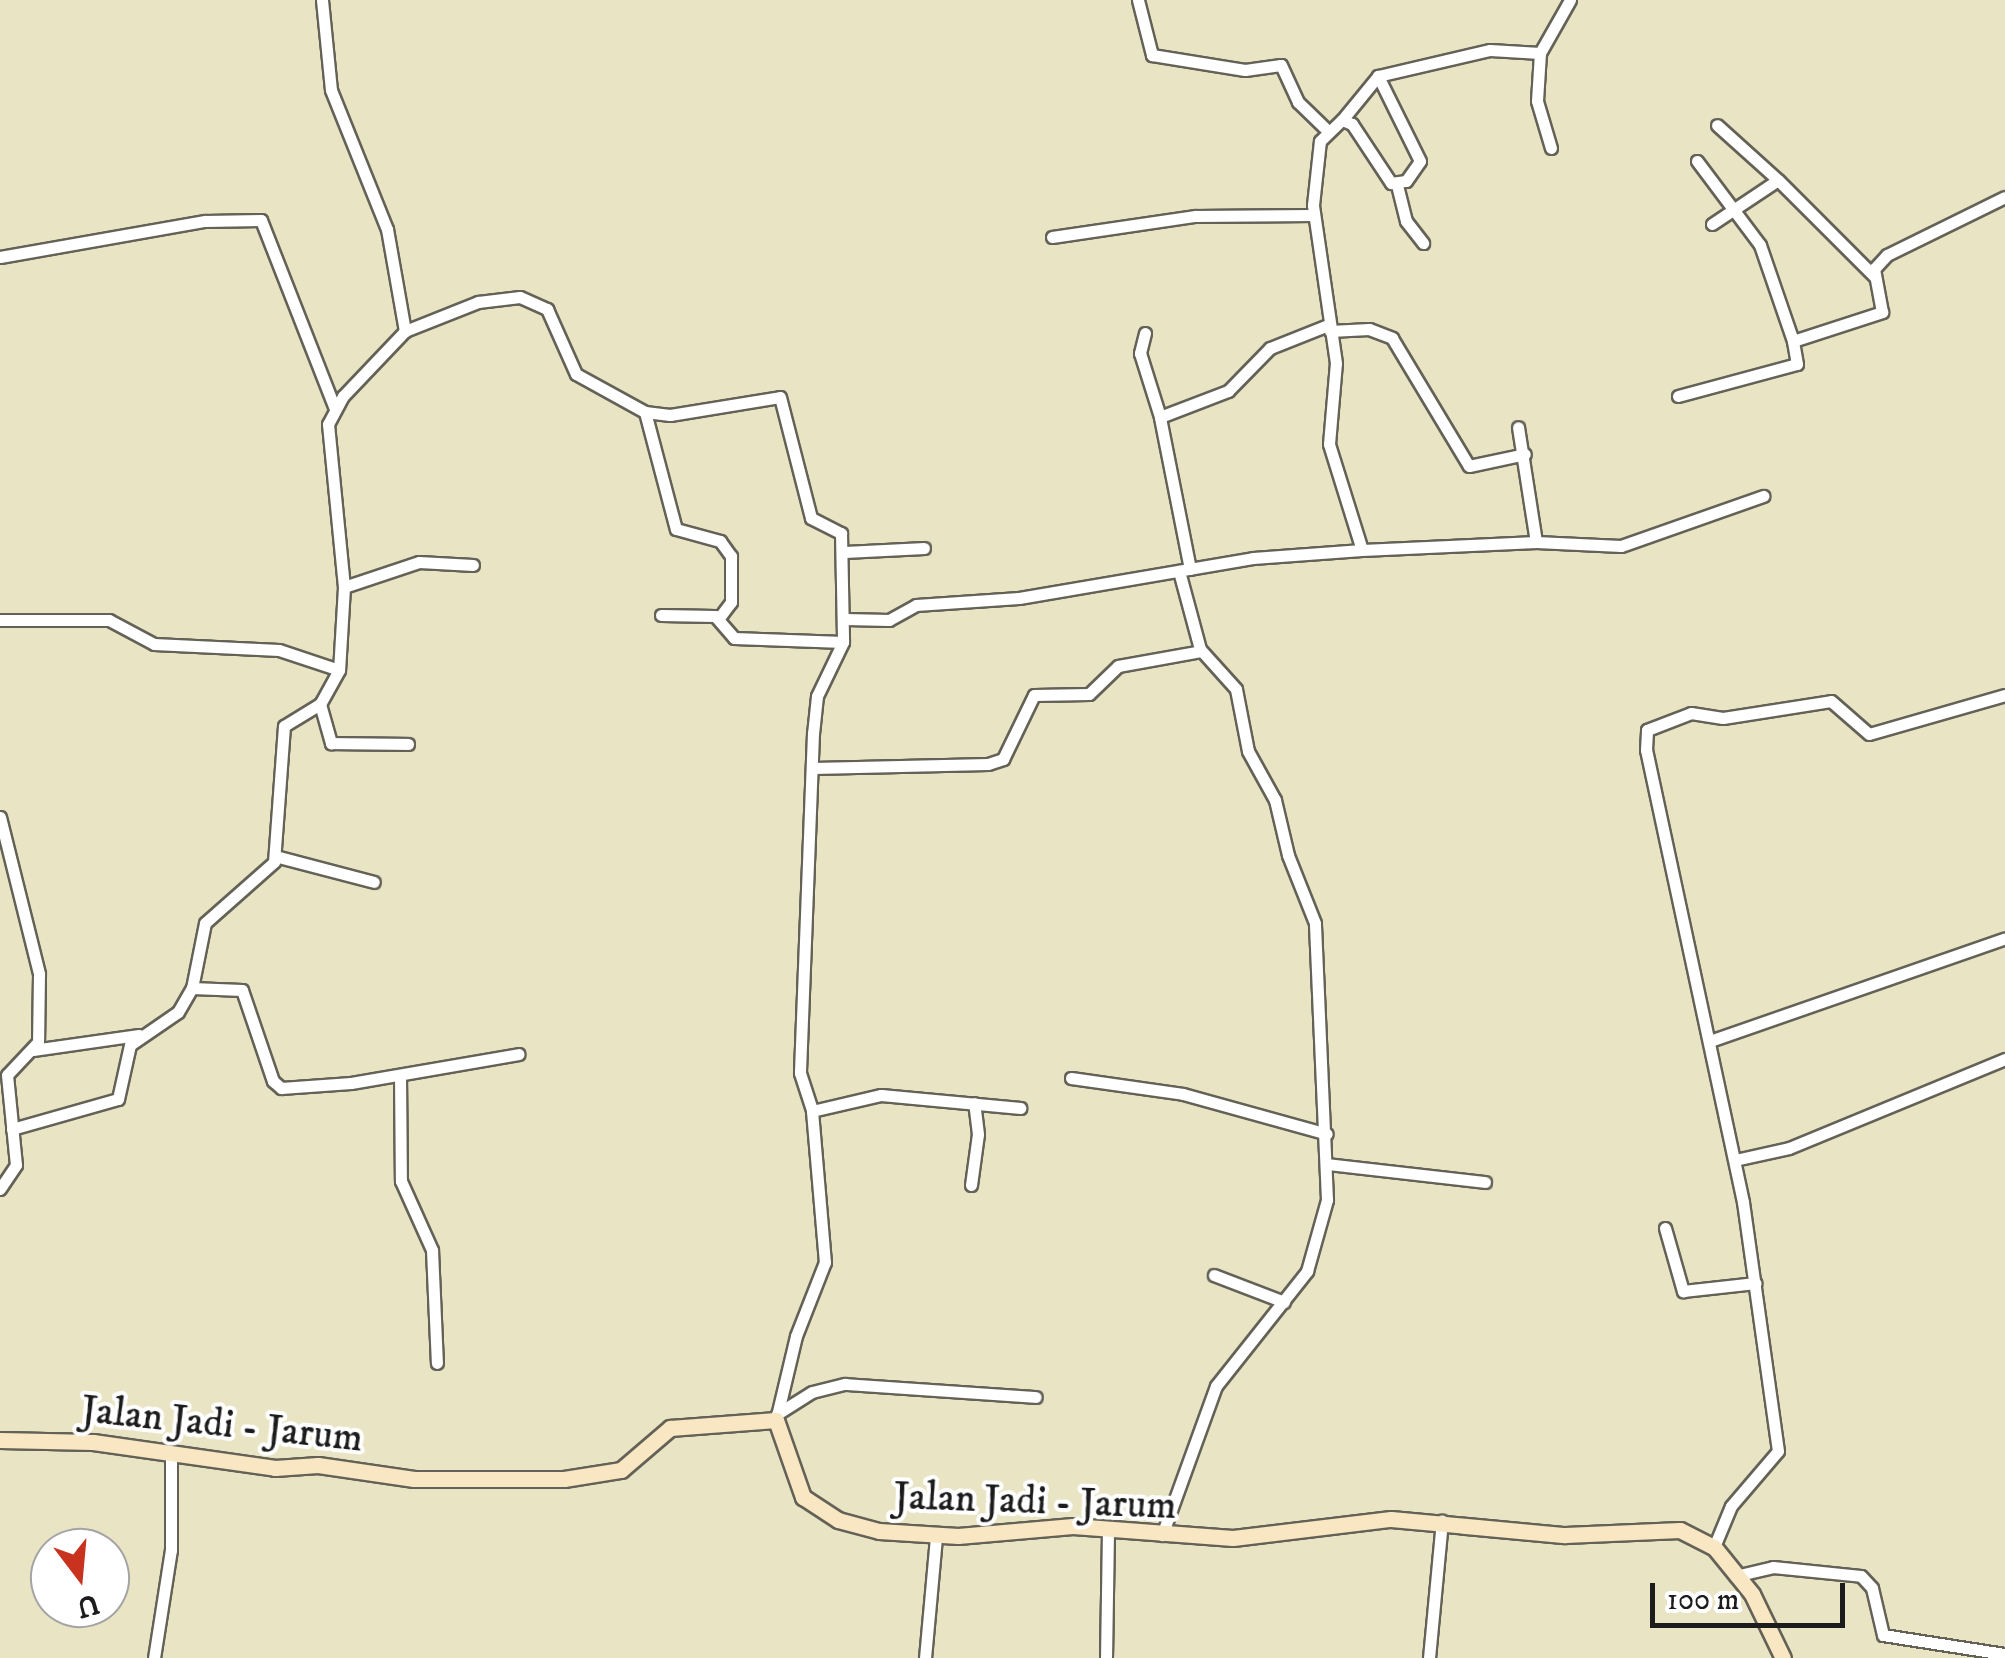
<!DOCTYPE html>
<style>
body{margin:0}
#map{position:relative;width:2005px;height:1658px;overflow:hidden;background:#e9e4c4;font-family:"IM FELL DW Pica",serif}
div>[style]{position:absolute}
.roads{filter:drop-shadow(2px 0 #646257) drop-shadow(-2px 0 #646257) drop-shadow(0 2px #646257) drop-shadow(0 -2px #646257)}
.street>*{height:11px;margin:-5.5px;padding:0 5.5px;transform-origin:5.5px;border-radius:5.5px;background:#fff}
.secondary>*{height:15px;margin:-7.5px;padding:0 7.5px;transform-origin:7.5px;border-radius:7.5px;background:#f9e7c3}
span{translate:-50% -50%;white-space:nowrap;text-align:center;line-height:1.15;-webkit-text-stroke:8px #fff;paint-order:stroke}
.street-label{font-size:40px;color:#1c1c1c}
.north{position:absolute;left:30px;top:1528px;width:100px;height:100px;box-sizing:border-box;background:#fff;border:2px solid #a4a4a4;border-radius:50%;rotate:164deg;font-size:28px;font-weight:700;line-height:40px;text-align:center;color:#1c1c1c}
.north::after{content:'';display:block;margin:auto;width:35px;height:45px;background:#c8321e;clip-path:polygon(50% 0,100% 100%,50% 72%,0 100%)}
.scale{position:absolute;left:1650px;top:1583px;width:195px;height:45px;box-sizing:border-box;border:5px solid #1c1c1c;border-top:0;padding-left:12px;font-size:30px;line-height:35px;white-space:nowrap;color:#1c1c1c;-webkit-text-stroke:8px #fff;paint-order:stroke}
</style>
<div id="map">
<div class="roads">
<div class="street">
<i style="left:322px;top:0;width:90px;rotate:84.3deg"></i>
<i style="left:331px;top:90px;width:150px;rotate:68.1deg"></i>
<i style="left:387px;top:229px;width:104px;rotate:80deg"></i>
<i style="left:405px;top:331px;width:79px;rotate:-21.7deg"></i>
<i style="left:478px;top:302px;width:42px;rotate:-6.8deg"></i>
<i style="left:520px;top:297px;width:30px;rotate:24deg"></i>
<i style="left:547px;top:309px;width:71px;rotate:66deg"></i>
<i style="left:576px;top:374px;width:79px;rotate:28.8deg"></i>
<i style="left:645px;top:412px;width:25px;rotate:7deg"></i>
<i style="left:670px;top:415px;width:111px;rotate:-9.3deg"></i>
<i style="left:780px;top:397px;width:125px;rotate:75.6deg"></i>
<i style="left:811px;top:518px;width:34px;rotate:27deg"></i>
<i style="left:841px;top:533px;width:109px;rotate:88.9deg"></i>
<i style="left:843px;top:642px;width:60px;rotate:115.7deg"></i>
<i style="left:817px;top:696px;width:37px;rotate:96deg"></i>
<i style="left:813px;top:733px;width:340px;rotate:92.2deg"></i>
<i style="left:800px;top:1073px;width:40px;rotate:72deg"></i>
<i style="left:812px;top:1111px;width:152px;rotate:85.1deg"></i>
<i style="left:825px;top:1262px;width:79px;rotate:111.4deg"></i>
<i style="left:796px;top:1336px;width:86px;rotate:103.4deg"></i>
<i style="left:1138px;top:0;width:57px;rotate:75.7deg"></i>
<i style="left:1152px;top:55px;width:94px;rotate:9.2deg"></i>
<i style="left:1245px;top:70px;width:36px;rotate:-8deg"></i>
<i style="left:1281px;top:65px;width:41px;rotate:65.3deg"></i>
<i style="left:1298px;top:102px;width:42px;rotate:44deg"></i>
<i style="left:1540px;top:53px;width:48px;rotate:93.6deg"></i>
<i style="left:1537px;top:101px;width:49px;rotate:73.4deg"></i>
<i style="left:1342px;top:120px;width:57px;rotate:-50.7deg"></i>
<i style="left:1697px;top:161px;width:105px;rotate:53.1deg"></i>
<i style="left:1760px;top:245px;width:102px;rotate:71deg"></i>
<i style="left:1778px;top:180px;width:136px;rotate:45deg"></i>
<i style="left:1397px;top:185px;width:37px;rotate:76deg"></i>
<i style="left:1406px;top:221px;width:28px;rotate:52deg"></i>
<i style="left:1712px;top:224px;width:79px;rotate:-33.7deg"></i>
<i style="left:1778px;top:180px;width:82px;rotate:-138deg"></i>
<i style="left:1052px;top:237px;width:145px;rotate:-8.4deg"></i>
<i style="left:1195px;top:216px;width:118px;rotate:-0.5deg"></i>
<i style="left:0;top:257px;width:208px;rotate:-10deg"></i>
<i style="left:205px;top:221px;width:56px;rotate:-1deg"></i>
<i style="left:261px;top:220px;width:203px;rotate:68.6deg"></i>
<i style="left:405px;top:331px;width:90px;rotate:133.6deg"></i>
<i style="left:343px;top:396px;width:32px;rotate:118deg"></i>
<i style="left:328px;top:424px;width:164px;rotate:84.4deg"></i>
<i style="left:344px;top:587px;width:83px;rotate:93.4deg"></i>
<i style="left:339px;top:670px;width:39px;rotate:119deg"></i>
<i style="left:320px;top:704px;width:42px;rotate:148.6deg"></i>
<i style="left:284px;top:726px;width:136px;rotate:94.2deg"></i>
<i style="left:274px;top:862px;width:92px;rotate:138.5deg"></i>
<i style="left:205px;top:923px;width:66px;rotate:101.3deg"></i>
<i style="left:192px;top:988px;width:50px;rotate:2.3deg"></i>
<i style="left:242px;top:990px;width:96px;rotate:71.2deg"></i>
<i style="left:273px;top:1081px;width:11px;rotate:41deg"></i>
<i style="left:281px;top:1088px;width:70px;rotate:-4.1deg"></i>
<i style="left:351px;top:1083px;width:170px;rotate:-9.8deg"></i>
<i style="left:1330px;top:331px;width:39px;rotate:-3deg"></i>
<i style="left:1369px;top:329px;width:25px;rotate:21deg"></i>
<i style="left:1392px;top:338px;width:149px;rotate:59deg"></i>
<i style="left:1469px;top:466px;width:57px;rotate:-12.1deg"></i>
<i style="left:1145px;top:333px;width:21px;rotate:104deg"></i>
<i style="left:1140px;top:353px;width:67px;rotate:72.6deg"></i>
<i style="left:1678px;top:396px;width:123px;rotate:-15.1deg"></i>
<i style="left:1797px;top:364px;width:23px;rotate:-100deg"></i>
<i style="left:1793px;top:341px;width:94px;rotate:-18deg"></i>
<i style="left:1882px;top:312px;width:44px;rotate:-100.5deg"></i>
<i style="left:1874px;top:269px;width:19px;rotate:-47deg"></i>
<i style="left:1887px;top:255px;width:131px;rotate:-26.2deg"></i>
<i style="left:645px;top:412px;width:121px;rotate:75.2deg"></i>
<i style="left:676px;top:529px;width:46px;rotate:15.3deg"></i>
<i style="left:720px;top:541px;width:19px;rotate:54deg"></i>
<i style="left:731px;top:556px;width:46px;rotate:90deg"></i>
<i style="left:731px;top:602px;width:20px;rotate:127deg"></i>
<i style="left:1536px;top:542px;width:85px;rotate:2.7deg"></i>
<i style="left:1621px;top:546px;width:151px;rotate:-19.4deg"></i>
<i style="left:1362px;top:550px;width:174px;rotate:-2.6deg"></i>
<i style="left:1536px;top:542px;width:116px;rotate:-98.9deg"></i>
<i style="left:845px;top:552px;width:79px;rotate:-2.9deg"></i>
<i style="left:1190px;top:569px;width:155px;rotate:-101.2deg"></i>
<i style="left:1160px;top:417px;width:73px;rotate:-20.9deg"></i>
<i style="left:1228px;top:391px;width:60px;rotate:-45.7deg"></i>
<i style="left:1270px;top:348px;width:62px;rotate:-21.6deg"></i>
<i style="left:344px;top:587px;width:79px;rotate:-18.4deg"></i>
<i style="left:419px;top:562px;width:54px;rotate:3.2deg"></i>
<i style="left:661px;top:615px;width:54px;rotate:1.1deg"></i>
<i style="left:715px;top:616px;width:29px;rotate:49deg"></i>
<i style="left:734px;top:638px;width:109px;rotate:2.1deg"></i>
<i style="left:845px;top:619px;width:44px;rotate:1.3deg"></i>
<i style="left:889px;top:620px;width:31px;rotate:-29deg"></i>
<i style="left:916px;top:605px;width:103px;rotate:-3.9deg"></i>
<i style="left:1019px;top:598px;width:237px;rotate:-9.7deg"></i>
<i style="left:1253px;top:558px;width:109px;rotate:-4.2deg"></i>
<i style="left:1362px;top:550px;width:111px;rotate:-107.3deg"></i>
<i style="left:1329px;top:444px;width:81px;rotate:-85.1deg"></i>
<i style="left:1336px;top:363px;width:160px;rotate:-98.3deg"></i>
<i style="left:1313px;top:205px;width:64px;rotate:-83.8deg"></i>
<i style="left:1320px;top:141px;width:30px;rotate:-44deg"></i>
<i style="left:1342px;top:120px;width:11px;rotate:22deg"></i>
<i style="left:1352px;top:124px;width:71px;rotate:56.5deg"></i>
<i style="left:1391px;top:183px;width:15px;rotate:-8deg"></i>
<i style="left:1406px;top:181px;width:24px;rotate:-55deg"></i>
<i style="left:1420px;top:161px;width:95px;rotate:-116.3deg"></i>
<i style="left:1378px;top:76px;width:115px;rotate:-13.1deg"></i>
<i style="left:1490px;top:50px;width:50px;rotate:3.4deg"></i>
<i style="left:1540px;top:53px;width:61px;rotate:-60.5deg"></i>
<i style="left:0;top:620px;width:109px"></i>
<i style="left:109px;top:620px;width:51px;rotate:28.1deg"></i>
<i style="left:154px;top:644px;width:125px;rotate:2.7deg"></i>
<i style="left:279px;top:650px;width:63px;rotate:18.4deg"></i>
<i style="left:320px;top:704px;width:41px;rotate:74.2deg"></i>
<i style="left:331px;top:743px;width:77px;rotate:0.7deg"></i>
<i style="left:813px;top:768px;width:175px;rotate:-1.3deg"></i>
<i style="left:988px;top:764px;width:16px;rotate:-18deg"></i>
<i style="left:1003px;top:759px;width:71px;rotate:-64.2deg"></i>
<i style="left:1034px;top:695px;width:55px;rotate:-1deg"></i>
<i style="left:1089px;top:694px;width:40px;rotate:-44deg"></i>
<i style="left:1118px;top:666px;width:84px;rotate:-10.2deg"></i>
<i style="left:0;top:817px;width:162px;rotate:76deg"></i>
<i style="left:39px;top:974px;width:68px;rotate:90.8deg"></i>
<i style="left:38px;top:1042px;width:45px;rotate:133.2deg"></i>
<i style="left:7px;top:1075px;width:90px;rotate:84.3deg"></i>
<i style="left:16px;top:1165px;width:29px;rotate:124deg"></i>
<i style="left:275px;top:856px;width:102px;rotate:14.7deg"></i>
<i style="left:1710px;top:1041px;width:312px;rotate:-19.2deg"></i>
<i style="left:33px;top:1050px;width:107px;rotate:-8.1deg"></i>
<i style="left:400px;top:1075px;width:106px;rotate:89.5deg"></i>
<i style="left:401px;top:1181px;width:76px;rotate:65.8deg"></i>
<i style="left:432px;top:1250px;width:113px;rotate:87.5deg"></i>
<i style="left:1071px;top:1078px;width:113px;rotate:8.1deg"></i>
<i style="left:1183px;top:1094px;width:149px;rotate:15.5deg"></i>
<i style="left:812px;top:1111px;width:71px;rotate:-13.1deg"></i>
<i style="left:881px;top:1095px;width:140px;rotate:5.3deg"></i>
<i style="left:12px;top:1129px;width:110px;rotate:-15.8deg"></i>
<i style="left:118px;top:1099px;width:55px;rotate:-77.5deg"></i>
<i style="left:130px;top:1045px;width:58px;rotate:-34.5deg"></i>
<i style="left:178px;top:1012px;width:28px;rotate:-60deg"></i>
<i style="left:1735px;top:1160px;width:55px;rotate:-12.5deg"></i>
<i style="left:1789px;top:1148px;width:234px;rotate:-22.4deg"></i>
<i style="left:1327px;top:1164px;width:159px;rotate:6.5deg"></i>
<i style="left:971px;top:1185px;width:51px;rotate:-82.2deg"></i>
<i style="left:978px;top:1134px;width:31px;rotate:-97deg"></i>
<i style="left:1665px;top:1228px;width:66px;rotate:74.1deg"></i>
<i style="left:1683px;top:1291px;width:73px;rotate:-6.3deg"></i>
<i style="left:1214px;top:1275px;width:75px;rotate:21.1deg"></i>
<i style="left:777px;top:1414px;width:41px;rotate:-32.2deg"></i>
<i style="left:812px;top:1392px;width:34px;rotate:-14deg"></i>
<i style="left:845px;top:1384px;width:191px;rotate:3.9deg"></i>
<i style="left:1162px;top:1535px;width:158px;rotate:-70.1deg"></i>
<i style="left:1216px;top:1386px;width:147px;rotate:-51.6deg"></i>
<i style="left:1307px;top:1271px;width:74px;rotate:-74.3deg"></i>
<i style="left:1327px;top:1200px;width:277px;rotate:-92.5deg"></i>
<i style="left:1315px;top:923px;width:73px;rotate:-111.7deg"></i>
<i style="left:1288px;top:855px;width:57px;rotate:-103.3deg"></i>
<i style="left:1275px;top:800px;width:56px;rotate:-118.9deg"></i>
<i style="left:1248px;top:751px;width:63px;rotate:-101deg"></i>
<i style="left:1236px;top:689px;width:54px;rotate:-132deg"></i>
<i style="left:1200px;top:649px;width:81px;rotate:-105.1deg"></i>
<i style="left:1714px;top:1547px;width:44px;rotate:-67.5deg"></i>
<i style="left:1731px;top:1506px;width:72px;rotate:-49.5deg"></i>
<i style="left:1778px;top:1451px;width:251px;rotate:-98deg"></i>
<i style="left:1743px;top:1202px;width:462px;rotate:-102.1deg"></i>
<i style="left:1646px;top:750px;width:20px;rotate:-87deg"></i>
<i style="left:1647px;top:730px;width:47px;rotate:-21.1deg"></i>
<i style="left:1691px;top:713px;width:32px;rotate:9deg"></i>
<i style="left:1723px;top:718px;width:109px;rotate:-8.9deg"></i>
<i style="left:1831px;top:701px;width:50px;rotate:41deg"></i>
<i style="left:1869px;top:734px;width:141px;rotate:-16deg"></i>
<i style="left:1735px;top:1576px;width:39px;rotate:-13deg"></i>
<i style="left:1773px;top:1567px;width:88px;rotate:5.8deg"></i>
<i style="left:1861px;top:1576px;width:16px;rotate:47deg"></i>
<i style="left:1872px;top:1588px;width:48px;rotate:76.8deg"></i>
<i style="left:1883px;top:1635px;width:123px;rotate:8.9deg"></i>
<i style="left:154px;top:1658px;width:109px;rotate:-81.1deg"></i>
<i style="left:171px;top:1550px;width:96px;rotate:-90deg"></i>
<i style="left:925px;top:1658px;width:122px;rotate:-84.8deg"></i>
<i style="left:1106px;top:1658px;width:129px;rotate:-89.1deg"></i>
<i style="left:1429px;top:1658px;width:138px;rotate:-84.6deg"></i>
</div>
<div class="secondary">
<i style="left:0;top:1440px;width:93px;rotate:1.2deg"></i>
<i style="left:93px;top:1442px;width:184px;rotate:8.1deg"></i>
<i style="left:275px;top:1468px;width:43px;rotate:-4deg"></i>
<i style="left:318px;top:1465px;width:97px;rotate:8.3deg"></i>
<i style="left:414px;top:1479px;width:150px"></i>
<i style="left:564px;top:1479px;width:58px;rotate:-9deg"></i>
<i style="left:621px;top:1470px;width:65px;rotate:-40.6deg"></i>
<i style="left:670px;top:1428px;width:106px;rotate:-4.3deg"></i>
<i style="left:776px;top:1420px;width:82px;rotate:70.7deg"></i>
<i style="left:803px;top:1497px;width:42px;rotate:33.3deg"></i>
<i style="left:838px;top:1520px;width:42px;rotate:15deg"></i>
<i style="left:879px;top:1531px;width:79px;rotate:3.6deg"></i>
<i style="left:958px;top:1536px;width:115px;rotate:-5deg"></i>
<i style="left:1073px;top:1526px;width:160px;rotate:4.3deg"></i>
<i style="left:1233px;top:1538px;width:159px;rotate:-6.9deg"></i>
<i style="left:1391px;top:1519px;width:175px;rotate:5.3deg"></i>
<i style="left:1565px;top:1535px;width:115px;rotate:-2.5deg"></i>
<i style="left:1680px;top:1530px;width:38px;rotate:27deg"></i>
<i style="left:1714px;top:1547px;width:60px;rotate:51deg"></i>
<i style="left:1752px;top:1594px;width:71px;rotate:64.2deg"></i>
</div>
</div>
<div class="street-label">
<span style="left:222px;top:1425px;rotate:6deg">Jalan Jadi - Jarum</span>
<span style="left:1035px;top:1502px;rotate:2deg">Jalan Jadi - Jarum</span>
</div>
<div class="north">U</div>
<div class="scale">100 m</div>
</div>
